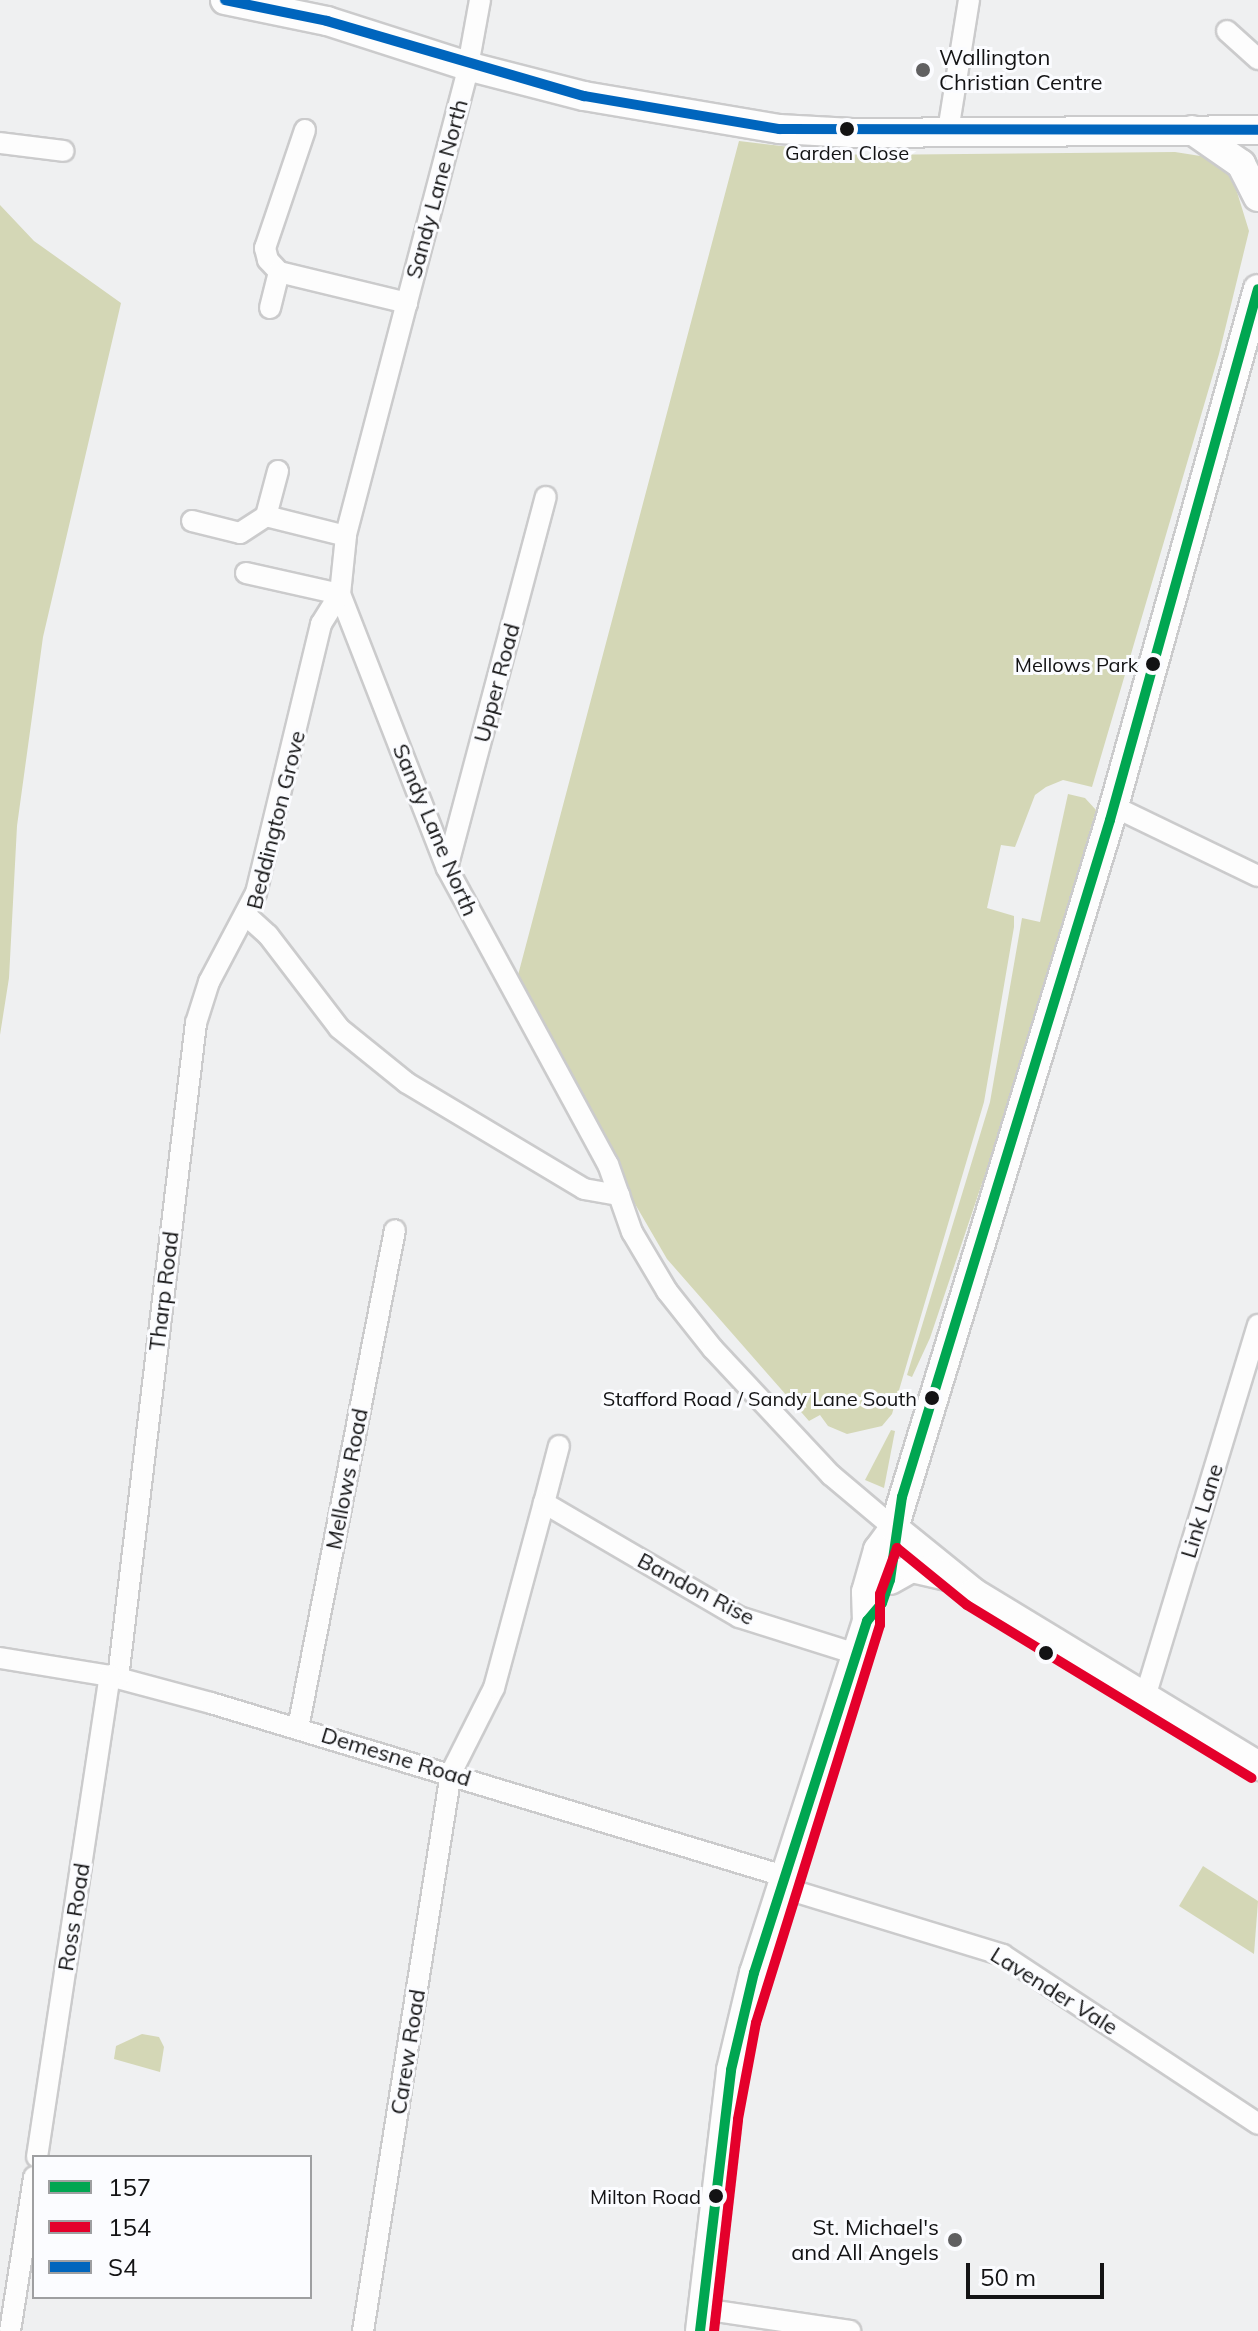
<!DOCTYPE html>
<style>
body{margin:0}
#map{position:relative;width:1258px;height:2331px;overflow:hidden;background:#eff0f1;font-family:Mulish,sans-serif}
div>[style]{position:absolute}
.green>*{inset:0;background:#d4d7b6}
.roads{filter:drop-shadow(2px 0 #cbcbcc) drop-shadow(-2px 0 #cbcbcc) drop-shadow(0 2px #cbcbcc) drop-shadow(0 -2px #cbcbcc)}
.street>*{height:20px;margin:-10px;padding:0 10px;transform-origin:10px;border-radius:10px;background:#fdfdfd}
.secondary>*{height:28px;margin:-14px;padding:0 14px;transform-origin:14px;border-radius:14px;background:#fdfdfd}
.bus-1>*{height:10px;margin:-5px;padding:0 5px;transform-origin:5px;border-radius:5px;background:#00a651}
.bus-2>*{height:10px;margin:-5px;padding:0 5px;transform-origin:5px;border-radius:5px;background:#e4002b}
.bus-3>*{height:10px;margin:-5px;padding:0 5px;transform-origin:5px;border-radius:5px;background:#0065bd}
.dots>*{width:22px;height:22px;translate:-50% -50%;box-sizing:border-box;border:4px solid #fbfcff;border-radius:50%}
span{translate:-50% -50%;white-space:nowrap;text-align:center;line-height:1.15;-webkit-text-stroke:6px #fbfcff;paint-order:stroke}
.bus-label{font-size:20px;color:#131314}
.right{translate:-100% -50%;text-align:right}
.poi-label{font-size:22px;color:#131314}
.left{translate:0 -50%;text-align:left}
.street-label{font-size:22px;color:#131314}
.legend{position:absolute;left:32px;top:2155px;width:280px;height:144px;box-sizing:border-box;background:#fbfcff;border:2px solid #9e9fa1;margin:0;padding:10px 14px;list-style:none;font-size:24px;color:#131314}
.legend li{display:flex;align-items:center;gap:16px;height:40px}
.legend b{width:40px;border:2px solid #9e9fa1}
.scale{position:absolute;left:966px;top:2263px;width:138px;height:36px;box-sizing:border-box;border:4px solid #131314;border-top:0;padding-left:10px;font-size:24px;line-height:28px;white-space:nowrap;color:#131314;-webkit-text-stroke:6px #fbfcff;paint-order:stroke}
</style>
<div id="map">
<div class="green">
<i style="clip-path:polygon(739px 141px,860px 155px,1175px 152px,1213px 158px,1233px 179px,1249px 231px,1219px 354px,1092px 787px,1063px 780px,1046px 787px,1035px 795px,1015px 847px,1001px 845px,987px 908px,1014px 916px,1014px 927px,984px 1102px,892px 1414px,882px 1426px,847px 1434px,828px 1426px,820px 1415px,809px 1421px,667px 1259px,513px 994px)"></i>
<i style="clip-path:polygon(0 205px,34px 241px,121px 303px,43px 637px,17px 826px,9px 978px,0 1035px)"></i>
<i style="clip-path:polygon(1068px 794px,1085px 798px,1096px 810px,1009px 1103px,930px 1338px,912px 1377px,907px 1375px,990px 1102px,1022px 918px,1040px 922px)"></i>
<i style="clip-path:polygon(891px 1430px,895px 1431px,884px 1488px,865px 1480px)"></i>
<i style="clip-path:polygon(1203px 1866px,1258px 1901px,1254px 1954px,1179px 1906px)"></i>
<i style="clip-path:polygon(142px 2034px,159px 2037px,164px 2047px,160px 2072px,114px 2059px,116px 2046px)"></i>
</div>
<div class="roads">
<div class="street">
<i style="left:480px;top:0;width:78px;rotate:100.3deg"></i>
<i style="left:466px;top:77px;width:474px;rotate:104.7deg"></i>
<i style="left:346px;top:536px;width:58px;rotate:95.9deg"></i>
<i style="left:340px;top:594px;width:294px;rotate:68.7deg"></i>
<i style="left:447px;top:868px;width:337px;rotate:61.5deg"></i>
<i style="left:608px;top:1164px;width:72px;rotate:70.6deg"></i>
<i style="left:632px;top:1232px;width:69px;rotate:59.3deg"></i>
<i style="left:667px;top:1291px;width:74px;rotate:51.6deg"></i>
<i style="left:713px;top:1349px;width:173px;rotate:46.9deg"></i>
<i style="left:831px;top:1475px;width:82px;rotate:40.1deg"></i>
<i style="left:1227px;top:31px;width:42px;rotate:42.1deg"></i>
<i style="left:305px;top:130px;width:125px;rotate:108.7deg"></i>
<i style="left:265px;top:248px;width:12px;rotate:76deg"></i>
<i style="left:268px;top:260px;width:16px;rotate:47deg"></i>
<i style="left:279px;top:272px;width:132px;rotate:13.6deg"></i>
<i style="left:948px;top:131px;width:133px;rotate:-80.9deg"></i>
<i style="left:0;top:143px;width:64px;rotate:7.1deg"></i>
<i style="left:270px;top:308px;width:37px;rotate:-76deg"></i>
<i style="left:278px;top:471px;width:47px;rotate:104.9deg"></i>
<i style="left:266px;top:516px;width:82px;rotate:14deg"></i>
<i style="left:192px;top:521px;width:49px;rotate:14deg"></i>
<i style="left:240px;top:533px;width:31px;rotate:-33deg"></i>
<i style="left:246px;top:573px;width:96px;rotate:12.6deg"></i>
<i style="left:1113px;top:806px;width:161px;rotate:25.8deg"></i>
<i style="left:447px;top:868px;width:384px;rotate:-75.1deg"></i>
<i style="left:248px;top:917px;width:27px;rotate:42deg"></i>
<i style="left:268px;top:935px;width:117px;rotate:52.6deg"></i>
<i style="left:339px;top:1028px;width:87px;rotate:39deg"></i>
<i style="left:407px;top:1083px;width:206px;rotate:30.9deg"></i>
<i style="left:584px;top:1189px;width:36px;rotate:10deg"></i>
<i style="left:544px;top:1503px;width:59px;rotate:-75.3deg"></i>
<i style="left:0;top:1658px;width:111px;rotate:9.3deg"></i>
<i style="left:110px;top:1676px;width:105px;rotate:15deg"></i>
<i style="left:211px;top:1703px;width:602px;rotate:16.81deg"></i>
<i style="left:118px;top:1678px;width:660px;rotate:-83.21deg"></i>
<i style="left:196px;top:1023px;width:43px;rotate:-72.4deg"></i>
<i style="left:209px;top:982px;width:101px;rotate:-62.2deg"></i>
<i style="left:256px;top:893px;width:277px;rotate:-76.4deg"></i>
<i style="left:321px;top:624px;width:36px;rotate:-58deg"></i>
<i style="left:1145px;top:1697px;width:389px;rotate:-73.1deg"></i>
<i style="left:298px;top:1728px;width:507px;rotate:-78.98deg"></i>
<i style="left:784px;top:1888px;width:229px;rotate:17deg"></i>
<i style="left:1003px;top:1955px;width:306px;rotate:33.5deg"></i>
<i style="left:37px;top:2157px;width:487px;rotate:-81.4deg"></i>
<i style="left:703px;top:2309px;width:149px;rotate:8.5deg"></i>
<i style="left:10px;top:2331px;width:156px;rotate:-81.1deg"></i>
<i style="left:363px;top:2331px;width:565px;rotate:-81.04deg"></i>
<i style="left:451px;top:1773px;width:95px;rotate:-63.2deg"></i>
<i style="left:494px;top:1688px;width:192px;rotate:-74.9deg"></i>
<i style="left:544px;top:1503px;width:226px;rotate:30.3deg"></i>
<i style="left:739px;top:1617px;width:123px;rotate:17.5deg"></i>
</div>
<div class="secondary">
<i style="left:225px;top:0;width:104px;rotate:11.6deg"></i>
<i style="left:327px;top:21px;width:147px;rotate:17.8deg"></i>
<i style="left:467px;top:66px;width:121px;rotate:14.4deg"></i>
<i style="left:584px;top:96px;width:198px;rotate:9.6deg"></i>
<i style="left:779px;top:129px;width:73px;rotate:3.1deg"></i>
<i style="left:852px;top:133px;width:406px;rotate:-0.4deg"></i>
<i style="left:1192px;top:130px;width:60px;rotate:34.8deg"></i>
<i style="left:1241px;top:164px;width:37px;rotate:63deg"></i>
<i style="left:894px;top:1528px;width:103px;rotate:39.1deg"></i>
<i style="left:974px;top:1593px;width:333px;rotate:31.3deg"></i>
<i style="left:890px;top:1580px;width:25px;rotate:-29deg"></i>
<i style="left:912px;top:1568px;width:39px;rotate:13deg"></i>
<i style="left:700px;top:2331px;width:263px;rotate:-83.2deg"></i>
<i style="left:731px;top:2070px;width:100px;rotate:-76.7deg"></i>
<i style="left:754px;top:1973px;width:370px;rotate:-72.2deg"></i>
<i style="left:867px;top:1621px;width:29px;rotate:-92deg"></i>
<i style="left:866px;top:1592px;width:44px;rotate:-74.1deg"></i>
<i style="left:878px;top:1550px;width:27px;rotate:-54deg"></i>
<i style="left:894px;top:1528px;width:740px;rotate:-73.03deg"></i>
<i style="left:1110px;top:820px;width:551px;rotate:-74.43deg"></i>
</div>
</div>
<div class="bus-1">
<i style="left:700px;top:2331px;width:263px;rotate:-83.2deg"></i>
<i style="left:731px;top:2070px;width:100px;rotate:-76.7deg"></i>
<i style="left:754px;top:1973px;width:370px;rotate:-72.2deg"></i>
<i style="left:867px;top:1621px;width:23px;rotate:-50deg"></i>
<i style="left:882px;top:1603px;width:24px;rotate:-71deg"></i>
<i style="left:890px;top:1580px;width:84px;rotate:-81.8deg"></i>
<i style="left:902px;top:1497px;width:708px;rotate:-72.92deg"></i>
<i style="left:1110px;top:820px;width:551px;rotate:-74.43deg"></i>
</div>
<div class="bus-2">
<i style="left:714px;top:2331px;width:213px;rotate:-83.5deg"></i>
<i style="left:738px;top:2119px;width:98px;rotate:-79.4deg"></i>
<i style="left:756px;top:2023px;width:417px;rotate:-72.7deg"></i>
<i style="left:880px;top:1625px;width:31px;rotate:-90deg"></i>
<i style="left:880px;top:1594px;width:49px;rotate:-69.7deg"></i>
<i style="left:897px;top:1548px;width:90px;rotate:39.2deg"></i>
<i style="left:967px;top:1605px;width:333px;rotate:31.3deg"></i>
</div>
<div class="bus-3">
<i style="left:225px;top:0;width:104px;rotate:11.6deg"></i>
<i style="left:327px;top:21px;width:268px;rotate:16.3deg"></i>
<i style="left:584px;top:96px;width:198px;rotate:9.6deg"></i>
<i style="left:779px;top:129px;width:479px;rotate:0.1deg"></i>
</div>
<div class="dots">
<i style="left:923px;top:70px;background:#606061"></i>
<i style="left:847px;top:129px;background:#131314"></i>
<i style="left:1153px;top:664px;background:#131314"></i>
<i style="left:932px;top:1398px;background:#131314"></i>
<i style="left:1046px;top:1653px;background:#131314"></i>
<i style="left:716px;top:2196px;background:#131314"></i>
<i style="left:955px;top:2240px;background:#606061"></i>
</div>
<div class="bus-label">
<span style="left:847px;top:152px">Garden Close</span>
<span class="right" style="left:1138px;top:664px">Mellows Park</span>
<span class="right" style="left:917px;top:1398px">Stafford Road / Sandy Lane South</span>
<span class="right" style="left:701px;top:2196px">Milton Road</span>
</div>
<div class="poi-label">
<span class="left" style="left:939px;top:70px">Wallington<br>Christian Centre</span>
<span class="right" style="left:939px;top:2240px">St. Michael's<br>and All Angels</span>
</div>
<div class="street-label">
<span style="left:437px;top:189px;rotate:-75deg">Sandy Lane North</span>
<span style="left:497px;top:683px;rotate:-75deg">Upper Road</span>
<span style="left:276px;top:820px;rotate:-76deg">Beddington Grove</span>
<span style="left:435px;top:830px;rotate:67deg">Sandy Lane North</span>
<span style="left:164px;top:1291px;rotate:-83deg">Tharp Road</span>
<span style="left:347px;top:1479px;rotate:-79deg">Mellows Road</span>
<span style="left:1202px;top:1511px;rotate:-73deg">Link Lane</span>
<span style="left:696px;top:1589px;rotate:28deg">Bandon Rise</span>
<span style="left:396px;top:1757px;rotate:17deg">Demesne Road</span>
<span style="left:74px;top:1917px;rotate:-81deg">Ross Road</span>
<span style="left:1054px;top:1991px;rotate:32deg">Lavender Vale</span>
<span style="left:408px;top:2052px;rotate:-81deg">Carew Road</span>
</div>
<ul class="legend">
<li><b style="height:10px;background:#00a651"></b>157</li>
<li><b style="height:10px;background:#e4002b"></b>154</li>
<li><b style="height:10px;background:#0065bd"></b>S4</li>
</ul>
<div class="scale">50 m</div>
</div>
